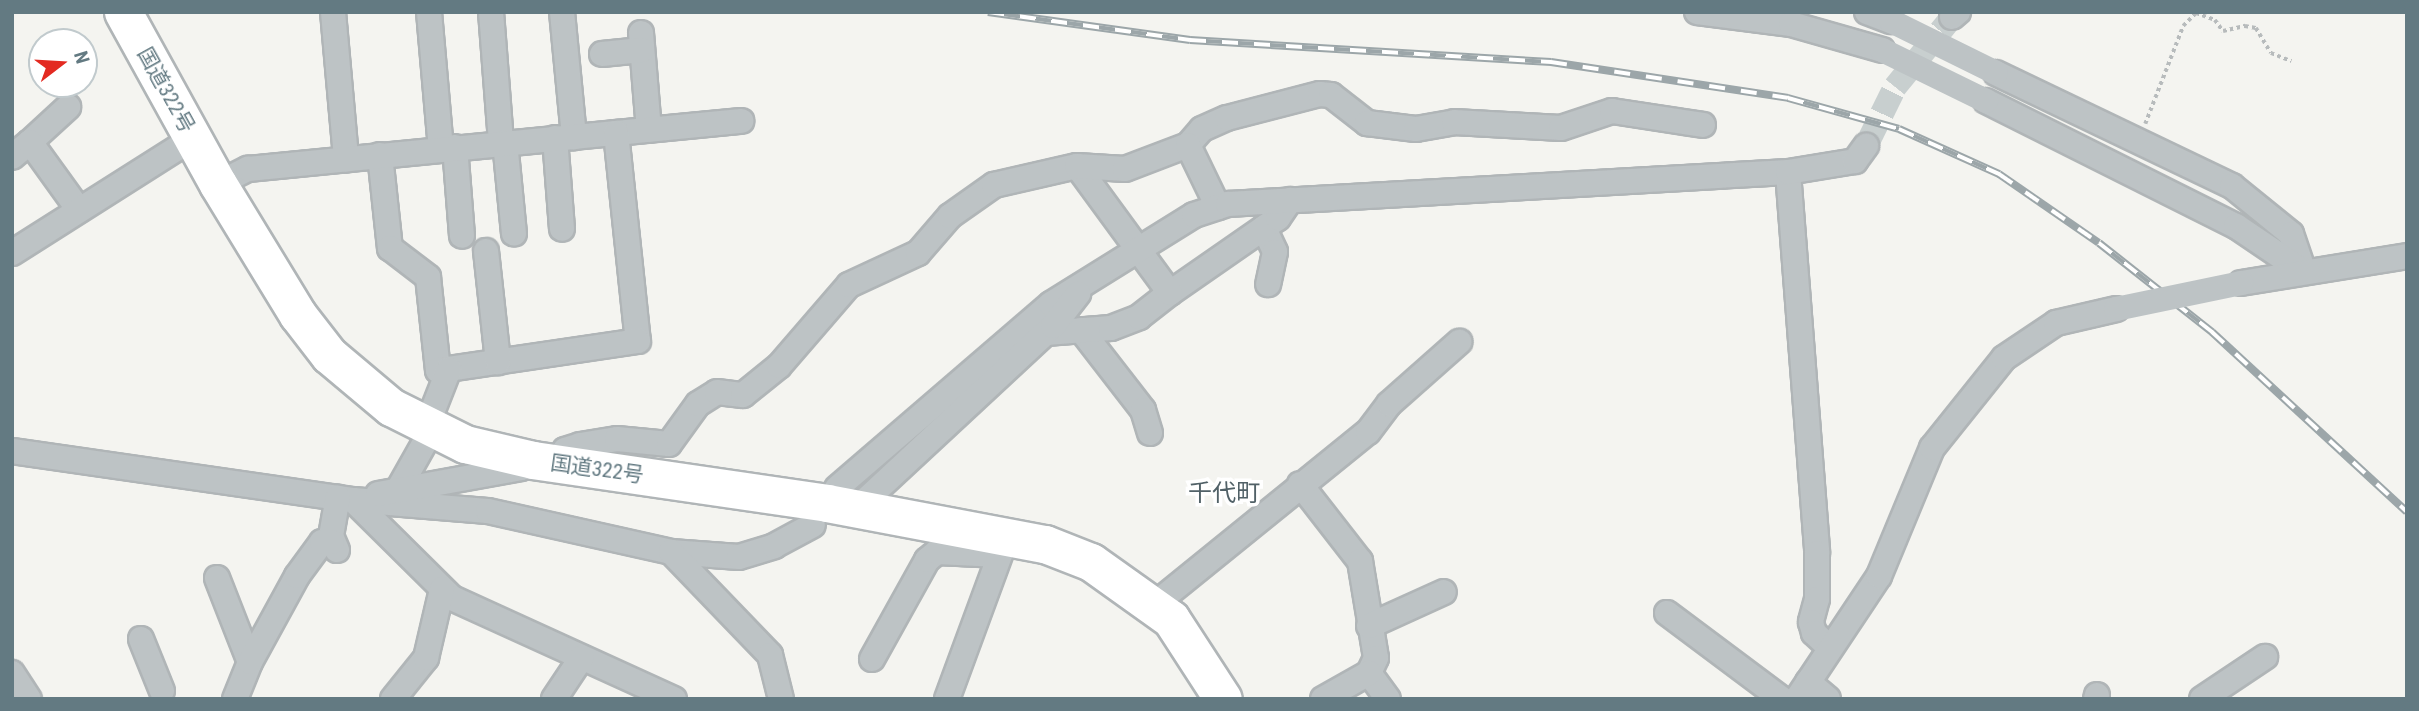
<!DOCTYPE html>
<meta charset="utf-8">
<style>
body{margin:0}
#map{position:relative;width:2419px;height:711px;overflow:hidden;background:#f4f4f0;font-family:"Roboto Condensed","Noto Sans JP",sans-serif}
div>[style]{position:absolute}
.minor-tunnel>*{height:24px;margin-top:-12px;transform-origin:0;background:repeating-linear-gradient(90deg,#c8cfcf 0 24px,transparent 0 36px)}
.path>*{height:3.5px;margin-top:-1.75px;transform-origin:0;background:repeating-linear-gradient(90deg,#b7bbbc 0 3.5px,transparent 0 7px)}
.roads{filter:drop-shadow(2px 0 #b0b5b7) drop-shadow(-2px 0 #b0b5b7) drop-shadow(0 2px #b0b5b7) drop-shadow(0 -2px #b0b5b7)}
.minor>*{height:24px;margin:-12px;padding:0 12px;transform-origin:12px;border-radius:12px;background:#bdc3c5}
.highway>*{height:37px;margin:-18.5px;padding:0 18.5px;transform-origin:18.5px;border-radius:18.5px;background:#fff}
.rail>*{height:8px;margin-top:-4px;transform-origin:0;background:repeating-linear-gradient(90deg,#fff 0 16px,#9ca6a9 0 32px);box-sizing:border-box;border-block:2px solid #9ca6a9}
.minor-bridge>*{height:24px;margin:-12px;padding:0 12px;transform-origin:12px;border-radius:12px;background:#bdc3c5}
span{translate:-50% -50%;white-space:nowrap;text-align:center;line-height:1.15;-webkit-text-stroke:7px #fff;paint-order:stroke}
.street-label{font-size:21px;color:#637a82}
.quarter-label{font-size:24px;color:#516167}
.frame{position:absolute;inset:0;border:14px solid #637a82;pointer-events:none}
.north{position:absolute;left:28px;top:28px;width:70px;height:70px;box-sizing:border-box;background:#fff;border:2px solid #c1cacd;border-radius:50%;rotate:73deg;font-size:19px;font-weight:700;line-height:28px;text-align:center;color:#637a82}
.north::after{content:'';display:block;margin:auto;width:24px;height:32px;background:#e32a21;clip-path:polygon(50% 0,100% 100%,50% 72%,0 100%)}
</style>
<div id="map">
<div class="minor-tunnel">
<i style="left:1866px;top:146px;width:66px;rotate:-63.8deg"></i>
<i style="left:1895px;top:87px;width:90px;rotate:-50.8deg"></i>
</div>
<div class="path">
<i style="left:2145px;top:124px;width:105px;rotate:-68.8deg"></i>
<i style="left:2183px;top:26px;width:18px;rotate:-45deg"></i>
<i style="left:2196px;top:13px;width:20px;rotate:20deg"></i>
<i style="left:2215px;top:20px;width:14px;rotate:54deg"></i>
<i style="left:2223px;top:31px;width:23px;rotate:-13deg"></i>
<i style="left:2245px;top:26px;width:11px;rotate:10deg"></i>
<i style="left:2256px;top:28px;width:29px;rotate:59deg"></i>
<i style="left:2271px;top:53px;width:22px;rotate:22deg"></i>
</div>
<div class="roads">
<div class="minor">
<i style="left:333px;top:12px;width:148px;rotate:84.9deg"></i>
<i style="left:429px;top:12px;width:138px;rotate:85deg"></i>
<i style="left:491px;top:12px;width:130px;rotate:85.6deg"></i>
<i style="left:562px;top:12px;width:126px;rotate:84.5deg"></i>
<i style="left:1697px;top:12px;width:95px;rotate:7.3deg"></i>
<i style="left:1791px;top:24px;width:95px;rotate:15.9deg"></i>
<i style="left:1867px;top:12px;width:26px;rotate:21deg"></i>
<i style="left:1952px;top:17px;width:8px;rotate:-40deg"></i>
<i style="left:641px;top:33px;width:97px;rotate:85.3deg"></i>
<i style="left:602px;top:54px;width:40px;rotate:-5.7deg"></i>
<i style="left:1996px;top:73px;width:262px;rotate:25.6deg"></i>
<i style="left:2232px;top:186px;width:76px;rotate:39.1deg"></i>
<i style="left:2291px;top:234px;width:40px;rotate:71.1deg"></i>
<i style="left:1986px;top:101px;width:280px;rotate:26.6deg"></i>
<i style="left:2236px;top:226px;width:82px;rotate:34.1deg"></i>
<i style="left:616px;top:133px;width:126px;rotate:-5.5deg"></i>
<i style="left:555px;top:138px;width:91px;rotate:85.6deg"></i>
<i style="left:30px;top:142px;width:52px;rotate:-42.6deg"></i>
<i style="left:505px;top:142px;width:92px;rotate:84.4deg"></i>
<i style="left:1188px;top:145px;width:21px;rotate:-49deg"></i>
<i style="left:1202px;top:129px;width:27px;rotate:-24deg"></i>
<i style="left:1227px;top:118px;width:96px;rotate:-14.5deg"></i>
<i style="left:1320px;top:94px;width:11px;rotate:5deg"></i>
<i style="left:1331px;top:95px;width:46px;rotate:37.9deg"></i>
<i style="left:1367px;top:123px;width:49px;rotate:7deg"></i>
<i style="left:1416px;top:129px;width:39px;rotate:-10deg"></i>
<i style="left:1454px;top:122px;width:107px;rotate:3.2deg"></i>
<i style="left:1561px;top:128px;width:54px;rotate:-18.4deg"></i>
<i style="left:1612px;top:111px;width:92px;rotate:8.7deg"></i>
<i style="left:455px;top:147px;width:89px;rotate:85.5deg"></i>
<i style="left:380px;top:155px;width:94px;rotate:83.9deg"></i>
<i style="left:390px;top:248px;width:48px;rotate:37.3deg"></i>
<i style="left:428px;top:277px;width:94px;rotate:83.9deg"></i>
<i style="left:438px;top:370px;width:11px;rotate:-5deg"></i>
<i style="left:12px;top:157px;width:23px;rotate:-40deg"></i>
<i style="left:30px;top:142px;width:84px;rotate:54.2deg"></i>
<i style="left:1788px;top:172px;width:382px;rotate:85.6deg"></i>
<i style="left:1817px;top:553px;width:46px;rotate:90deg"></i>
<i style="left:1817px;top:599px;width:24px;rotate:105deg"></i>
<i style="left:1811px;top:622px;width:11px;rotate:75deg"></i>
<i style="left:1814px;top:633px;width:21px;rotate:43deg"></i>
<i style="left:218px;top:184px;width:34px;rotate:-27deg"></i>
<i style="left:248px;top:169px;width:370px;rotate:-5.6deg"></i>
<i style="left:616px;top:133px;width:209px;rotate:84deg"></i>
<i style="left:638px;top:341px;width:191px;rotate:171.6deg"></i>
<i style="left:449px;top:369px;width:60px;rotate:111.4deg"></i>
<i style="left:1264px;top:228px;width:26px;rotate:65deg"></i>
<i style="left:1275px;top:252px;width:33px;rotate:102deg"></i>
<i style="left:486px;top:251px;width:112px;rotate:83.8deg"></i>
<i style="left:12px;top:253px;width:214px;rotate:-32.4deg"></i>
<i style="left:2241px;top:283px;width:168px;rotate:-9.2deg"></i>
<i style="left:1170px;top:293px;width:131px;rotate:-34.8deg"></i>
<i style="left:1278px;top:218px;width:22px;rotate:-56deg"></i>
<i style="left:1081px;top:330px;width:101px;rotate:52.2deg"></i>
<i style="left:1143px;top:410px;width:24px;rotate:73deg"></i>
<i style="left:1046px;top:333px;width:65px;rotate:-4.4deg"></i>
<i style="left:1111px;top:328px;width:30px;rotate:-21deg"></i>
<i style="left:1139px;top:317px;width:39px;rotate:-38deg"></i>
<i style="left:1170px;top:293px;width:157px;rotate:-126.2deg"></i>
<i style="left:12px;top:451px;width:345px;rotate:8.2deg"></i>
<i style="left:353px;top:500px;width:135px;rotate:4.7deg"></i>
<i style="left:488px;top:511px;width:188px;rotate:12.6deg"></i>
<i style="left:671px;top:552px;width:68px;rotate:4.2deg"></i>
<i style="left:739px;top:557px;width:37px;rotate:-17deg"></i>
<i style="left:774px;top:546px;width:44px;rotate:-28.3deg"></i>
<i style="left:557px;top:463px;width:15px;rotate:-58deg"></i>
<i style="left:565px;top:450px;width:16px;rotate:-18deg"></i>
<i style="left:580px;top:445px;width:37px;rotate:-9deg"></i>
<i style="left:617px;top:439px;width:52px;rotate:5.5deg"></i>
<i style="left:669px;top:444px;width:49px;rotate:-54.1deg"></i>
<i style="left:698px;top:404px;width:22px;rotate:-32deg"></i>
<i style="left:717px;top:392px;width:26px;rotate:7deg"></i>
<i style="left:743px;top:395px;width:46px;rotate:-38.9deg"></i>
<i style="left:779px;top:366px;width:107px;rotate:-49.2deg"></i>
<i style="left:849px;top:285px;width:76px;rotate:-24.9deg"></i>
<i style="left:918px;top:253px;width:49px;rotate:-49.1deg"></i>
<i style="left:950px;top:216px;width:54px;rotate:-35.2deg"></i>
<i style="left:994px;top:185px;width:85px;rotate:-12.9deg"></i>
<i style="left:1077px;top:166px;width:48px;rotate:3.6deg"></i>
<i style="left:1125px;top:169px;width:67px;rotate:-20.9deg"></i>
<i style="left:1188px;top:145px;width:69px;rotate:64.2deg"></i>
<i style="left:1300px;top:484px;width:98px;rotate:52.1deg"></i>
<i style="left:1360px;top:561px;width:98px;rotate:80.6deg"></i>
<i style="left:1376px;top:658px;width:17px;rotate:115deg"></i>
<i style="left:1369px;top:673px;width:32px;rotate:54deg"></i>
<i style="left:837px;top:488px;width:282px;rotate:-40.7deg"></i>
<i style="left:1051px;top:304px;width:168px;rotate:-31.9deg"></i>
<i style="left:1194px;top:215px;width:36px;rotate:-18deg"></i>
<i style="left:1228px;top:204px;width:561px;rotate:-3.27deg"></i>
<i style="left:1788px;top:172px;width:68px;rotate:-9.3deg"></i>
<i style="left:1855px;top:161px;width:19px;rotate:-54deg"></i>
<i style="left:398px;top:490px;width:71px;rotate:-60.6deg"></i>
<i style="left:378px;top:494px;width:145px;rotate:-10.3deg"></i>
<i style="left:521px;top:468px;width:14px;rotate:-36deg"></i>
<i style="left:353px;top:500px;width:139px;rotate:44.7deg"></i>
<i style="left:452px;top:598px;width:244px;rotate:24.5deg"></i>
<i style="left:856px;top:509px;width:269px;rotate:-42.9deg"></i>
<i style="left:1053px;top:326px;width:41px;rotate:-52deg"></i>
<i style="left:337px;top:550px;width:15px;rotate:-113deg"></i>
<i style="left:331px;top:536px;width:39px;rotate:-80deg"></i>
<i style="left:671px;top:552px;width:143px;rotate:46.1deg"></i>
<i style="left:770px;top:655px;width:45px;rotate:76deg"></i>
<i style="left:217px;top:578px;width:90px;rotate:68.6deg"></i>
<i style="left:250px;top:662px;width:40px;rotate:112deg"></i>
<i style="left:1154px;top:605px;width:275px;rotate:-39deg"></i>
<i style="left:1368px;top:432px;width:35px;rotate:-53deg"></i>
<i style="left:1389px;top:404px;width:94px;rotate:-41.5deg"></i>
<i style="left:1667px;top:613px;width:144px;rotate:36.8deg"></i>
<i style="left:1369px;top:626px;width:82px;rotate:-24.4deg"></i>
<i style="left:141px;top:639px;width:56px;rotate:68deg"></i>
<i style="left:872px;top:659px;width:113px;rotate:-60.9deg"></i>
<i style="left:927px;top:560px;width:13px;rotate:-39deg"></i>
<i style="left:937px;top:552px;width:62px;rotate:2.8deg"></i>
<i style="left:250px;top:662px;width:98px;rotate:-61.3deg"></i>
<i style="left:297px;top:576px;width:42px;rotate:-53.7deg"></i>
<i style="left:322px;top:542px;width:10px"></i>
<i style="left:12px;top:673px;width:31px;rotate:57deg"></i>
<i style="left:1808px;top:682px;width:26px;rotate:40deg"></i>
<i style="left:393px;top:699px;width:53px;rotate:-51.2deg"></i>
<i style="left:426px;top:658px;width:71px;rotate:-76.9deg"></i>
<i style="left:554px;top:699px;width:50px;rotate:-56.3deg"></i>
<i style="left:947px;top:699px;width:168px;rotate:-69.8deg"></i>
<i style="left:1323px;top:699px;width:53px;rotate:-29.5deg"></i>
<i style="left:1797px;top:699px;width:148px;rotate:-56.3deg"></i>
<i style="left:1879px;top:576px;width:139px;rotate:-67.5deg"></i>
<i style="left:1932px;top:448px;width:115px;rotate:-51.3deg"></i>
<i style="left:2004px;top:358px;width:63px;rotate:-33.9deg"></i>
<i style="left:2056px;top:323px;width:62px;rotate:-13.1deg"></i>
<i style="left:2096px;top:699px;width:4px;rotate:-76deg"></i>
<i style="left:2202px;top:699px;width:76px;rotate:-33.7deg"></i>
</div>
<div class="highway">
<i style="left:123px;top:12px;width:196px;rotate:61.1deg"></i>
<i style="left:218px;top:184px;width:153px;rotate:58.6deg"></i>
<i style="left:298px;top:315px;width:51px;rotate:52.2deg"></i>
<i style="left:329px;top:355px;width:81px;rotate:40deg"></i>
<i style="left:391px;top:407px;width:83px;rotate:26.6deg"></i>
<i style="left:465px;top:444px;width:70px;rotate:13.2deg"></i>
<i style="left:533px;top:460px;width:297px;rotate:8.3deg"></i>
<i style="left:827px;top:503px;width:222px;rotate:10.7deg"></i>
<i style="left:1045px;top:544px;width:49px;rotate:21.4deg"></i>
<i style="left:1091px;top:562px;width:98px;rotate:35.5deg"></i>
<i style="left:1171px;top:619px;width:95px;rotate:57deg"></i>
</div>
</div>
<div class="rail">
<i style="left:988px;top:12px;width:204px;rotate:7.9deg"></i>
<i style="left:1190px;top:40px;width:362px;rotate:3.5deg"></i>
<i style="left:1551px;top:62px;width:240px;rotate:8.6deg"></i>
<i style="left:1788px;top:98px;width:115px;rotate:15.6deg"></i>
<i style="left:1899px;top:129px;width:110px;rotate:24.2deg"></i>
<i style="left:1999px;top:174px;width:121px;rotate:34.6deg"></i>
<i style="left:2099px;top:243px;width:144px;rotate:38.2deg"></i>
<i style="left:2212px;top:332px;width:265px;rotate:42.7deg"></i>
</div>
<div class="minor-bridge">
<i style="left:1891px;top:21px;width:117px;rotate:26.3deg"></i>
<i style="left:1882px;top:50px;width:116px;rotate:26.1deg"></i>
<i style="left:2116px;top:309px;width:128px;rotate:-11.7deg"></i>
</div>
<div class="street-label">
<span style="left:166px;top:90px;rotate:61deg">国道322号</span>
<span style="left:597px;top:469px;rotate:8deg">国道322号</span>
</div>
<div class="quarter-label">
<span style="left:1224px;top:494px">千代町</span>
</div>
<div class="frame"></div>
<div class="north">N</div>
</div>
